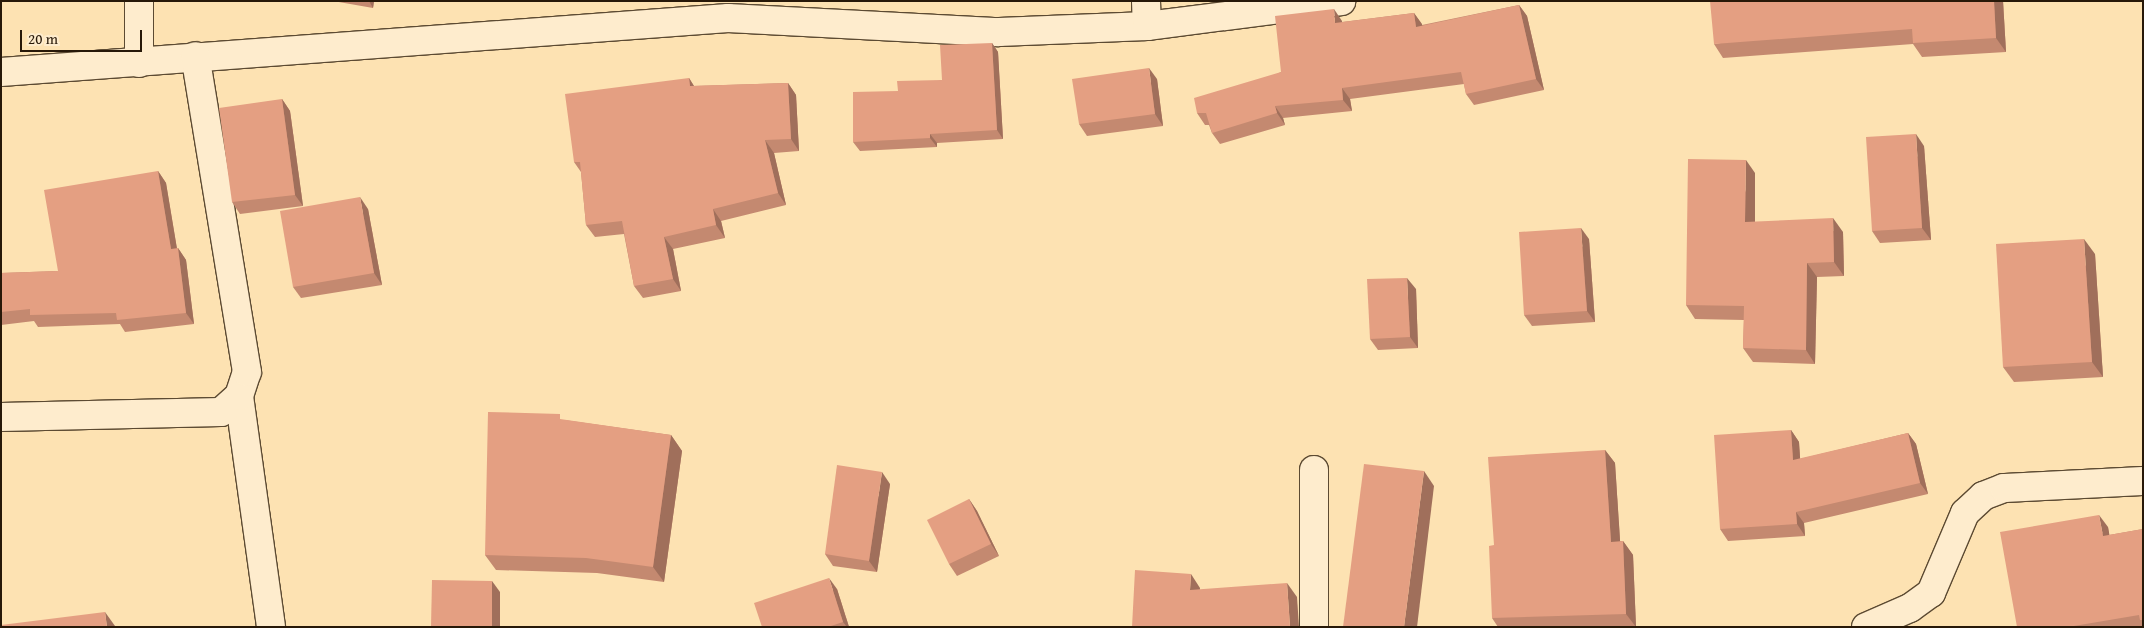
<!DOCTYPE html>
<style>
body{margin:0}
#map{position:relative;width:2144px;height:628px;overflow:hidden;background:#fde2b2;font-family:"Gentium Book Plus",serif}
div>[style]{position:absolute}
.roads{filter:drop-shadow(1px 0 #5c4a32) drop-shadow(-1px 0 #5c4a32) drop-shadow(0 1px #5c4a32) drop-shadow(0 -1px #5c4a32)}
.minor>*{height:28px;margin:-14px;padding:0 14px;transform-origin:14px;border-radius:14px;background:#feeccd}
.wall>*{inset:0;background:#c48970}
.shaded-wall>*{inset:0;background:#a06f5b}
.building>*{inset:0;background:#e49f82}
span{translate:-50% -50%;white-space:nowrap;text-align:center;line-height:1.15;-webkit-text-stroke:4px #feeccd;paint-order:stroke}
.frame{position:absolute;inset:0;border:2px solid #271808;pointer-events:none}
.scale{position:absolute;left:20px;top:30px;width:122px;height:22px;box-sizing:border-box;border:2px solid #271808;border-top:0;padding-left:6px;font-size:15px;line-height:18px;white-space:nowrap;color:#271808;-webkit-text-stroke:4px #feeccd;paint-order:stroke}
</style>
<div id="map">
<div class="roads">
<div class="minor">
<i style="left:1146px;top:1px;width:25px;rotate:88deg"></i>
<i style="left:139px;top:63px;width:62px;rotate:-90deg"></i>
<i style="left:1px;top:72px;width:729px;rotate:-4.25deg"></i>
<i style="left:728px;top:18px;width:271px;rotate:3deg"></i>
<i style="left:999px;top:32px;width:148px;rotate:-2.3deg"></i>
<i style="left:1147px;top:26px;width:196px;rotate:-7.3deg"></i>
<i style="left:239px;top:396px;width:233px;rotate:82.1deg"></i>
<i style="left:1px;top:417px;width:220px;rotate:-1.3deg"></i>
<i style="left:221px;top:412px;width:24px;rotate:-42deg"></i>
<i style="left:239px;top:396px;width:25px;rotate:-72deg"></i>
<i style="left:247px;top:372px;width:320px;rotate:-99.3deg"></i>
<i style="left:1314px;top:627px;width:157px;rotate:-90deg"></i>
<i style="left:1866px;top:627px;width:48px;rotate:-23.4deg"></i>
<i style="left:1910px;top:608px;width:26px;rotate:-36deg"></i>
<i style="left:1931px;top:593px;width:87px;rotate:-67deg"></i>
<i style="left:1965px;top:513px;width:25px;rotate:-43deg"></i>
<i style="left:1983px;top:496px;width:22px;rotate:-21deg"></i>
<i style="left:2004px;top:488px;width:139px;rotate:-2.9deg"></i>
</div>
</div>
<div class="wall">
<i style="clip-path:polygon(333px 1px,374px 1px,373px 8px)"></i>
<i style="clip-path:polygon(2003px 1px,2006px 52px,1922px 57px,1913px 44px,1723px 58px,1714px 44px)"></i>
<i style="clip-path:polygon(1519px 5px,1527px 16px,1544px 90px,1474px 105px,1466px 94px,1464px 84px,1350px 99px,1352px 111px,1283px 118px,1285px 125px,1220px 144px,1212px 133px,1209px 125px,1205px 125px,1197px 113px,1281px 72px,1342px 21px,1342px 22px,1414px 13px,1422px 25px)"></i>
<i style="clip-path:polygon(992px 43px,998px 52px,1003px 139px,937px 143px,937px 147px,860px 151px,853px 142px,898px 91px,942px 80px)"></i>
<i style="clip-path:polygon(689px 78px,694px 86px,788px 83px,796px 95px,799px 151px,774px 153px,786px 205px,721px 221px,725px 238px,673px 249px,681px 291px,643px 298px,634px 286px,624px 234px,595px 237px,586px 225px,581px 172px,574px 162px)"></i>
<i style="clip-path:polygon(1157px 79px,1163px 126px,1087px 136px,1079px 124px)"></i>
<i style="clip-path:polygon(282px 99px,290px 111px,303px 206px,240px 214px,232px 202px)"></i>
<i style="clip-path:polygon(1924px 146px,1931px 240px,1880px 243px,1872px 231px)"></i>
<i style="clip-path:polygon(158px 171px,166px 183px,177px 249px,178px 248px,186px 260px,194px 324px,125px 332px,120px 324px,38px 327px,34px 321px,1px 325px,1px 273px,58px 271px)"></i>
<i style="clip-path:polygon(1755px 173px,1755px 222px,1843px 232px,1844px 276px,1817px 277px,1815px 364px,1753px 362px,1743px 348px,1744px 320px,1695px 319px,1686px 305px)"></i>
<i style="clip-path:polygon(368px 209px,382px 285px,301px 298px,293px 287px)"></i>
<i style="clip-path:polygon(1589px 239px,1595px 322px,1532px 326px,1524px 315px)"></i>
<i style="clip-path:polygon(2095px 254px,2103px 377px,2014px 382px,2003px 367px)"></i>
<i style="clip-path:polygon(1416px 289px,1418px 348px,1378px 350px,1370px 339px)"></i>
<i style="clip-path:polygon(564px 420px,671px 435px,682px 451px,664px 582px,597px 573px,496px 570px,485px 555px)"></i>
<i style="clip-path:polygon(1791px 430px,1799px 442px,1800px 459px,1908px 433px,1916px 444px,1928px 494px,1804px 523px,1805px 536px,1728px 541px,1720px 529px)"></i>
<i style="clip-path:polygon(1605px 450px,1615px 463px,1620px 541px,1623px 541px,1633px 555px,1636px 627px,1498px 627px,1492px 618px,1494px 545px)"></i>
<i style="clip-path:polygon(890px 484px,877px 572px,833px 566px,825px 554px)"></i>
<i style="clip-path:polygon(969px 499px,977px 511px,999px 556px,957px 576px,949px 564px)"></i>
<i style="clip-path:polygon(2108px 527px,2109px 535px,2143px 529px,2143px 627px,2017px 627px)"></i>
<i style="clip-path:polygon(837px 589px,849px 627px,762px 627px)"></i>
</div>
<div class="shaded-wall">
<i style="clip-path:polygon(369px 1px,374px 1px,373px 8px)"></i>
<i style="clip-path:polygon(1994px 1px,2003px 1px,2006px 52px,1996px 38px)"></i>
<i style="clip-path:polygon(1519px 5px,1527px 16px,1544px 90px,1536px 79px)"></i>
<i style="clip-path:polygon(1334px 9px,1342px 21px,1343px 35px,1335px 23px)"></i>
<i style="clip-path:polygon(1414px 13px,1422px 24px,1424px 38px,1416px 27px)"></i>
<i style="clip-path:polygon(992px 43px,998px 52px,1003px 139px,997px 130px)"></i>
<i style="clip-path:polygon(1149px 68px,1157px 79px,1163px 126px,1155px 114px)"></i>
<i style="clip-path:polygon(689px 78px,697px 91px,690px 86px)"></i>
<i style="clip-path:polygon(788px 83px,796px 95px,799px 151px,791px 139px)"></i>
<i style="clip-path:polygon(1342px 88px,1350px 99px,1352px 111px,1343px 100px)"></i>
<i style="clip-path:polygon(282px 99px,290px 111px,303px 206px,295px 195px)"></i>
<i style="clip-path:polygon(1275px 106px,1283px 118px,1285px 125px,1277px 113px)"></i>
<i style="clip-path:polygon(930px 134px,937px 143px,937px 147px,930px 138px)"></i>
<i style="clip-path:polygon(1916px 134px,1924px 146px,1931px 240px,1922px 228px)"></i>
<i style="clip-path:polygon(765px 140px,774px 153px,786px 205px,778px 193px)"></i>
<i style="clip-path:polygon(1746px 160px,1755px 173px,1755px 236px,1745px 222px)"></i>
<i style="clip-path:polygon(158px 171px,166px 183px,179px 261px,171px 249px)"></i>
<i style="clip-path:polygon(360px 197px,368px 209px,382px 285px,374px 273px)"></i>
<i style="clip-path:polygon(713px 209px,721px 221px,725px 238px,716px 225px)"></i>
<i style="clip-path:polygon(1833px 218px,1843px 232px,1844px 276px,1834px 262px)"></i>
<i style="clip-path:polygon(1581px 228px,1589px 239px,1595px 322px,1587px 311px)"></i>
<i style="clip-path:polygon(664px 237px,673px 249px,681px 291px,673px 279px)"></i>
<i style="clip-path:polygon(2084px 239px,2095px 254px,2103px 377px,2092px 362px)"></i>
<i style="clip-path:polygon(178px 248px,186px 260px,194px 324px,186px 313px)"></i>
<i style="clip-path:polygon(1807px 263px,1817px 277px,1815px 364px,1806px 350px)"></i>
<i style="clip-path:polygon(1407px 278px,1416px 289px,1418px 348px,1410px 337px)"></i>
<i style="clip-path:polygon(1791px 430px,1799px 442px,1801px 472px,1793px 460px)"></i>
<i style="clip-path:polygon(1908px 433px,1916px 444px,1928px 494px,1920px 483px)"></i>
<i style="clip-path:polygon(671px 435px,682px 451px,664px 582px,653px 567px)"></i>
<i style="clip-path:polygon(1605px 450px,1615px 463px,1621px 555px,1611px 542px)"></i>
<i style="clip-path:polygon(1424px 471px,1434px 486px,1417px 627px,1404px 627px)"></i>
<i style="clip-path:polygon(882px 472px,890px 484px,877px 572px,869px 561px)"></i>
<i style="clip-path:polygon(969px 499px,977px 511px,999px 556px,991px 544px)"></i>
<i style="clip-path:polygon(1796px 512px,1804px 523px,1805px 536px,1797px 524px)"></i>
<i style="clip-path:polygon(2099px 515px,2108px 527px,2112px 549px,2103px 536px)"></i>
<i style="clip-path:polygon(1623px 541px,1633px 555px,1636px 627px,1626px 614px)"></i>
<i style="clip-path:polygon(1191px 574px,1200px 588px,1199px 604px,1190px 590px)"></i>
<i style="clip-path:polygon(829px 578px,837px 589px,849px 627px,847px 627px,843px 622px)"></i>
<i style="clip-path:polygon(492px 581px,500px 592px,500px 627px,492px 627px)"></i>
<i style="clip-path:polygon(1287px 583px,1297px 597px,1299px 627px,1290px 627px)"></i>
<i style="clip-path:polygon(105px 612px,115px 626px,115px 627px,107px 627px)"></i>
</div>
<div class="building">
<i style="clip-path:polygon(1710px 1px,1994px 1px,1996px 38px,1913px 43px,1912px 29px,1714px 44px)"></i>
<i style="clip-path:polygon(1519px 5px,1536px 79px,1466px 94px,1461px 72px,1342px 88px,1343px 100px,1275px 106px,1277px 113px,1212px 133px,1206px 113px,1197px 113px,1194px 98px,1281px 72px,1275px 16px,1334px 9px,1335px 23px,1414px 13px,1416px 27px)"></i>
<i style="clip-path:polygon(992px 43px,997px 130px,930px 134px,930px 138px,853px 142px,853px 92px,898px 91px,897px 81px,942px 80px,940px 45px)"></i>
<i style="clip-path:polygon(1149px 68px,1155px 114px,1079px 124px,1072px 79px)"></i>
<i style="clip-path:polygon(689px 78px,690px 86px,788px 83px,791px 139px,765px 140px,778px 193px,713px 209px,716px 225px,664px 237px,673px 279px,634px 286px,622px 221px,586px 225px,580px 162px,574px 162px,565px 94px)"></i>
<i style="clip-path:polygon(282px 99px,295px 195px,232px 202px,219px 108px)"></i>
<i style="clip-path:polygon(1916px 134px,1922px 228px,1872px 231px,1866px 137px)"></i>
<i style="clip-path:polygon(1688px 159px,1746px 160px,1745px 222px,1833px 218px,1834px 262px,1807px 263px,1806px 350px,1743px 348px,1744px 306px,1686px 305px)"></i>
<i style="clip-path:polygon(158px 171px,171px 249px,178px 248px,186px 313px,117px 320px,116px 313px,30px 315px,30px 309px,1px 312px,1px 273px,58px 271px,44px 190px)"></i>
<i style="clip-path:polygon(360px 197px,374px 273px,293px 287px,280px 211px)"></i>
<i style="clip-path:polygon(1581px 228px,1587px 311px,1524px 315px,1519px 232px)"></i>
<i style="clip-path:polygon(2084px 239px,2092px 362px,2003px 367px,1996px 244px)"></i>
<i style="clip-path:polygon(1407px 278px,1410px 337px,1370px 339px,1367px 279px)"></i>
<i style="clip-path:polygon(488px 412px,560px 414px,560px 419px,671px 435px,653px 567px,586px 558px,485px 555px)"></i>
<i style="clip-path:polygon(1791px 430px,1793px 460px,1908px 433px,1920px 483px,1796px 512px,1797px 524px,1720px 529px,1714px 435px)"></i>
<i style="clip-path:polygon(1605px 450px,1611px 542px,1623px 541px,1626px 614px,1492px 618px,1489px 546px,1494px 545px,1488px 457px)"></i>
<i style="clip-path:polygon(1364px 464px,1424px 471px,1404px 627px,1343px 627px)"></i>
<i style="clip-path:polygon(837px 465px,882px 472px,869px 561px,825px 554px)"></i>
<i style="clip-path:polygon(969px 499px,991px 544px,949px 564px,927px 520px)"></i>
<i style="clip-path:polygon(2099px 515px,2103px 536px,2143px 529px,2143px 620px,2140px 620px,2139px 615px,2068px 627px,2017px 627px,2000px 532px)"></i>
<i style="clip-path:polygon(1135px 570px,1191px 574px,1190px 590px,1287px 583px,1290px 627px,1132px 627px)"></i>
<i style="clip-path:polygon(829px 578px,843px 622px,828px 627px,762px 627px,754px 603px)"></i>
<i style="clip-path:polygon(432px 580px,492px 581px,492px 627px,431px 627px)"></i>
<i style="clip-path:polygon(105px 612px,107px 627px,1px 627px,1px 625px)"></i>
</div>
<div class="frame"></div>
<div class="scale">20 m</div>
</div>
